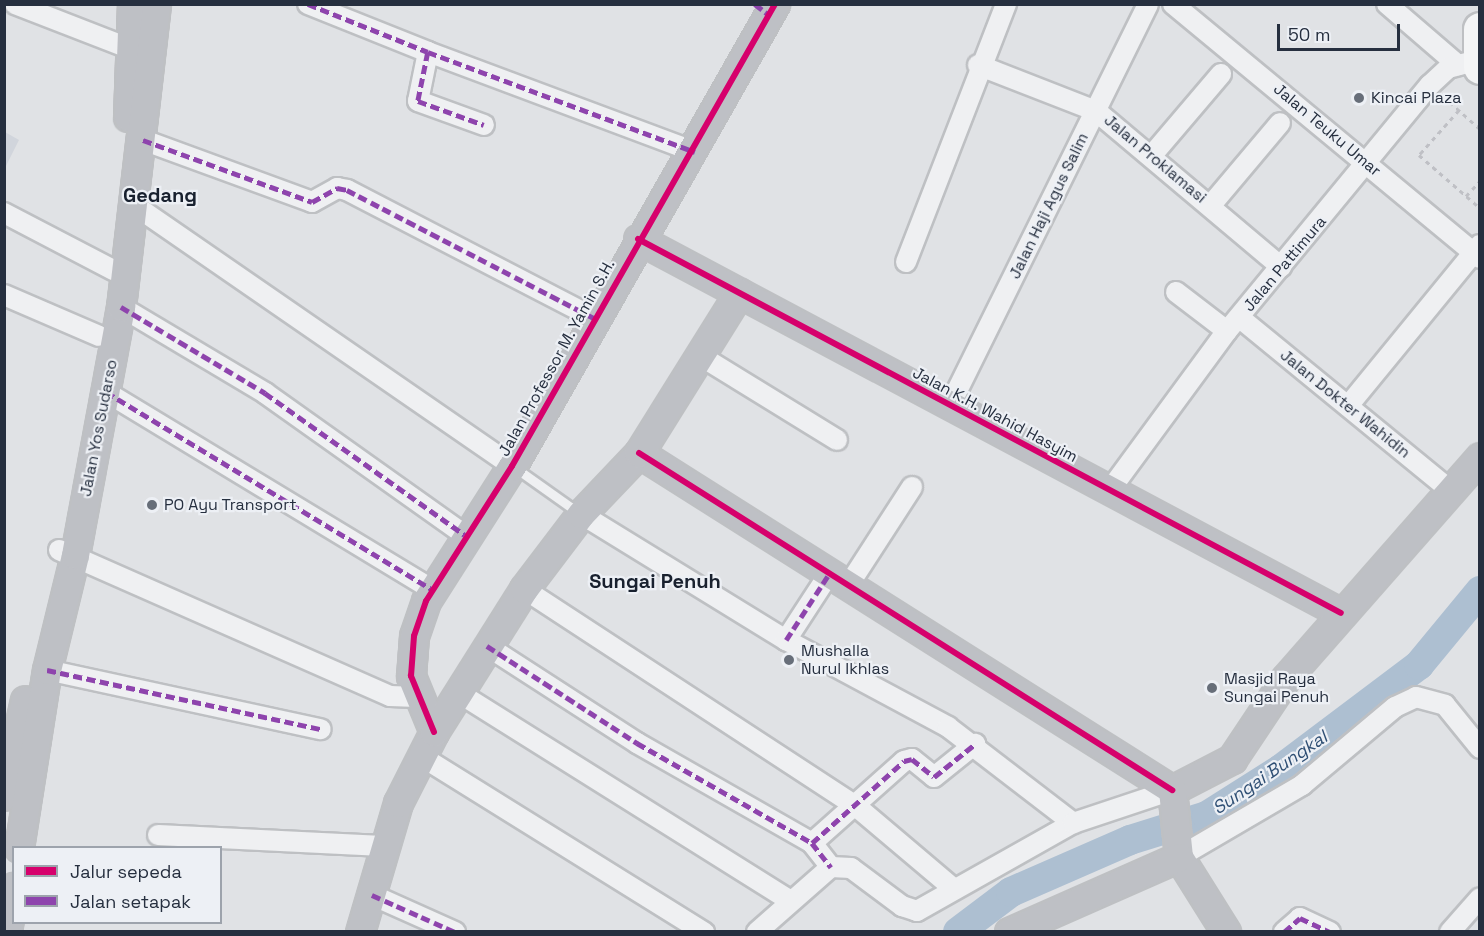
<!DOCTYPE html>
<style>
body{margin:0}
#map{position:relative;width:1484px;height:936px;overflow:hidden;background:#e0e2e5;font-family:"Space Grotesk",sans-serif}
div>[style]{position:absolute}
.built>*{inset:0;background:#d1d5dc}
.river>*{height:30px;margin:-15px;padding:0 15px;transform-origin:15px;border-radius:15px;background:#adbfd1}
.path>*{height:3px;margin-top:-1.5px;transform-origin:0;background:repeating-linear-gradient(90deg,#bfc0c5 0 4.5px,transparent 0 9px)}
.roads{filter:drop-shadow(2px 0 #bec0c3) drop-shadow(-2px 0 #bec0c3) drop-shadow(0 2px #bec0c3) drop-shadow(0 -2px #bec0c3)}
.lane>*{height:9px;margin:-4.5px;padding:0 4.5px;transform-origin:4.5px;border-radius:4.5px;background:#eff0f2}
.street>*{height:20px;margin:-10px;padding:0 10px;transform-origin:10px;border-radius:10px;background:#eff0f2}
.secondary>*{height:27px;margin:-13.5px;padding:0 13.5px;transform-origin:13.5px;border-radius:13.5px;background:#bec0c5}
.highway>*{height:33px;margin:-16.5px;padding:0 16.5px;transform-origin:16.5px;border-radius:16.5px;background:#f4f5f6}
.quiet>*{height:4.5px;margin-top:-2.25px;transform-origin:0;background:repeating-linear-gradient(90deg,#8e44ad 0 9px,transparent 0 13.5px)}
.cycleway>*{height:6px;margin:-3px;padding:0 3px;transform-origin:3px;border-radius:3px;background:#d6006c}
.dots>*{width:16px;height:16px;translate:-50% -50%;box-sizing:border-box;border:3px solid #edf0f5;border-radius:50%}
span{translate:-50% -50%;white-space:nowrap;text-align:center;line-height:1.15;-webkit-text-stroke:4.5px #edf0f5;paint-order:stroke}
.poi-label{font-size:16px;color:#262f3f}
.left{translate:0 -50%;text-align:left}
.street-label{font-size:16px;color:#262f3f}
.water-label{font-size:18px;color:#2f4f74;font-style:italic}
.quarter-label{font-size:20px;color:#19212f;font-weight:700}
.frame{position:absolute;inset:0;border:6px solid #262f3f;pointer-events:none}
.legend{position:absolute;left:12px;top:846px;width:210px;height:78px;box-sizing:border-box;background:#edf0f5;border:2px solid #9da3ac;margin:0;padding:8px 10px;list-style:none;font-size:18px;color:#262f3f}
.legend li{display:flex;align-items:center;gap:12px;height:30px}
.legend b{width:30px;border:2px solid #9da3ac}
.scale{position:absolute;left:1277px;top:24px;width:123px;height:27px;box-sizing:border-box;border:3px solid #262f3f;border-top:0;padding-left:8px;font-size:18px;line-height:21px;white-space:nowrap;color:#262f3f;-webkit-text-stroke:4px #edf0f5;paint-order:stroke}
</style>
<div id="map">
<div class="built">
<i style="clip-path:polygon(5px 132px,19px 140px,5px 168px)"></i>
</div>
<div class="river">
<i style="left:958px;top:932px;width:66px;rotate:-37deg"></i>
<i style="left:1011px;top:892px;width:130px;rotate:-23.6deg"></i>
<i style="left:1130px;top:840px;width:81px;rotate:-17.3deg"></i>
<i style="left:1207px;top:816px;width:88px;rotate:-32.4deg"></i>
<i style="left:1281px;top:769px;width:173px;rotate:-37deg"></i>
<i style="left:1419px;top:665px;width:96px;rotate:-50.5deg"></i>
</div>
<div class="path">
<i style="left:1443px;top:96px;width:50px;rotate:41.7deg"></i>
<i style="left:1459px;top:110px;width:60px;rotate:131.6deg"></i>
<i style="left:1419px;top:155px;width:81px;rotate:41deg"></i>
<i style="left:1466px;top:196px;width:21px;rotate:-47deg"></i>
</div>
<div class="roads">
<div class="lane">
<i style="left:514px;top:467px;width:80px;rotate:35.3deg"></i>
</div>
<div class="street">
<i style="left:15px;top:4px;width:124px;rotate:21.2deg"></i>
<i style="left:308px;top:4px;width:129px;rotate:21.8deg"></i>
<i style="left:428px;top:52px;width:50px;rotate:101.5deg"></i>
<i style="left:418px;top:101px;width:70px;rotate:20deg"></i>
<i style="left:1173px;top:4px;width:398px;rotate:39.6deg"></i>
<i style="left:1387px;top:4px;width:94px;rotate:40.7deg"></i>
<i style="left:428px;top:52px;width:285px;rotate:20.5deg"></i>
<i style="left:978px;top:65px;width:127px;rotate:21.3deg"></i>
<i style="left:1096px;top:111px;width:242px;rotate:40.1deg"></i>
<i style="left:143px;top:140px;width:180px;rotate:20.1deg"></i>
<i style="left:312px;top:202px;width:29px;rotate:-29deg"></i>
<i style="left:337px;top:188px;width:10px;rotate:11deg"></i>
<i style="left:347px;top:190px;width:278px;rotate:27.4deg"></i>
<i style="left:1153px;top:154px;width:105px;rotate:-49.6deg"></i>
<i style="left:1211px;top:205px;width:107px;rotate:-49.9deg"></i>
<i style="left:137px;top:207px;width:456px;rotate:34.6deg"></i>
<i style="left:4px;top:213px;width:123px;rotate:27.6deg"></i>
<i style="left:906px;top:262px;width:277px;rotate:-68.8deg"></i>
<i style="left:1176px;top:292px;width:64px;rotate:37.4deg"></i>
<i style="left:4px;top:295px;width:103px;rotate:23.3deg"></i>
<i style="left:121px;top:307px;width:168px;rotate:30.8deg"></i>
<i style="left:265px;top:393px;width:245px;rotate:35.4deg"></i>
<i style="left:1240px;top:318px;width:271px;rotate:39.3deg"></i>
<i style="left:699px;top:355px;width:162px;rotate:31.6deg"></i>
<i style="left:106px;top:392px;width:382px;rotate:31.2deg"></i>
<i style="left:1348px;top:406px;width:208px;rotate:-50.7deg"></i>
<i style="left:949px;top:407px;width:449px;rotate:-63.7deg"></i>
<i style="left:1110px;top:490px;width:197px;rotate:-53.7deg"></i>
<i style="left:1227px;top:331px;width:319px;rotate:-50.5deg"></i>
<i style="left:1430px;top:85px;width:25px;rotate:-43deg"></i>
<i style="left:1448px;top:68px;width:31px;rotate:-15deg"></i>
<i style="left:581px;top:514px;width:241px;rotate:31.6deg"></i>
<i style="left:786px;top:640px;width:184px;rotate:28.2deg"></i>
<i style="left:948px;top:727px;width:158px;rotate:37.5deg"></i>
<i style="left:59px;top:550px;width:362px;rotate:23.8deg"></i>
<i style="left:390px;top:696px;width:27px;rotate:2deg"></i>
<i style="left:848px;top:586px;width:118px;rotate:-57.1deg"></i>
<i style="left:524px;top:589px;width:398px;rotate:33.2deg"></i>
<i style="left:857px;top:807px;width:126px;rotate:40.2deg"></i>
<i style="left:786px;top:640px;width:79px;rotate:-56.9deg"></i>
<i style="left:487px;top:646px;width:179px;rotate:32.9deg"></i>
<i style="left:637px;top:743px;width:202px;rotate:29.7deg"></i>
<i style="left:812px;top:843px;width:31px;rotate:52deg"></i>
<i style="left:47px;top:670px;width:280px;rotate:12.2deg"></i>
<i style="left:459px;top:693px;width:392px;rotate:32.1deg"></i>
<i style="left:424px;top:758px;width:330px;rotate:31.9deg"></i>
<i style="left:158px;top:835px;width:225px;rotate:2.8deg"></i>
<i style="left:812px;top:843px;width:123px;rotate:-41.7deg"></i>
<i style="left:904px;top:761px;width:8px;rotate:-14deg"></i>
<i style="left:912px;top:759px;width:28px;rotate:39deg"></i>
<i style="left:934px;top:777px;width:53px;rotate:-38.8deg"></i>
<i style="left:1179px;top:857px;width:143px;rotate:-30.3deg"></i>
<i style="left:1302px;top:785px;width:121px;rotate:-40deg"></i>
<i style="left:1395px;top:707px;width:23px;rotate:-25deg"></i>
<i style="left:1416px;top:697px;width:30px;rotate:15deg"></i>
<i style="left:1445px;top:705px;width:55px;rotate:50.9deg"></i>
<i style="left:372px;top:895px;width:91px;rotate:24deg"></i>
<i style="left:757px;top:932px;width:98px;rotate:-41.3deg"></i>
<i style="left:831px;top:867px;width:20px;rotate:3deg"></i>
<i style="left:851px;top:868px;width:64px;rotate:36.7deg"></i>
<i style="left:902px;top:906px;width:16px;rotate:18deg"></i>
<i style="left:917px;top:911px;width:179px;rotate:-29.4deg"></i>
<i style="left:1073px;top:823px;width:104px;rotate:-18.4deg"></i>
<i style="left:1284px;top:932px;width:21px;rotate:-41deg"></i>
<i style="left:1300px;top:918px;width:33px;rotate:25deg"></i>
<i style="left:1450px;top:932px;width:45px;rotate:-48.6deg"></i>
</div>
<div class="secondary">
<i style="left:128px;top:117px;width:113px;rotate:-88deg"></i>
<i style="left:638px;top:239px;width:796px;rotate:28.01deg"></i>
<i style="left:639px;top:453px;width:631px;rotate:32.3deg"></i>
<i style="left:434px;top:732px;width:61px;rotate:-112.3deg"></i>
<i style="left:411px;top:676px;width:40px;rotate:-85.7deg"></i>
<i style="left:414px;top:636px;width:37px;rotate:-71deg"></i>
<i style="left:426px;top:601px;width:160px;rotate:-57.5deg"></i>
<i style="left:512px;top:466px;width:532px;rotate:-60.35deg"></i>
<i style="left:1172px;top:790px;width:68px;rotate:-27.3deg"></i>
<i style="left:1232px;top:759px;width:97px;rotate:-56.3deg"></i>
<i style="left:1286px;top:678px;width:294px;rotate:-48.7deg"></i>
<i style="left:1172px;top:790px;width:67px;rotate:84deg"></i>
<i style="left:1179px;top:857px;width:89px;rotate:57.9deg"></i>
<i style="left:4px;top:796px;width:98px;rotate:-77.7deg"></i>
<i style="left:19px;top:848px;width:180px;rotate:-81.1deg"></i>
<i style="left:47px;top:670px;width:118px;rotate:-76.3deg"></i>
<i style="left:75px;top:555px;width:252px;rotate:-79.5deg"></i>
<i style="left:121px;top:307px;width:305px;rotate:-83.4deg"></i>
<i style="left:7px;top:932px;width:46px;rotate:-81.2deg"></i>
<i style="left:360px;top:932px;width:134px;rotate:-73.6deg"></i>
<i style="left:398px;top:803px;width:80px;rotate:-63.1deg"></i>
<i style="left:434px;top:732px;width:169px;rotate:-57.8deg"></i>
<i style="left:524px;top:589px;width:94px;rotate:-52.8deg"></i>
<i style="left:581px;top:514px;width:84px;rotate:-46.4deg"></i>
<i style="left:639px;top:453px;width:189px;rotate:-58deg"></i>
<i style="left:1009px;top:932px;width:186px;rotate:-23.8deg"></i>
</div>
<div class="highway">
<i style="left:1480px;top:29px;width:38px;rotate:90deg"></i>
</div>
</div>
<div class="quiet">
<i style="left:308px;top:4px;width:129px;rotate:21.8deg"></i>
<i style="left:428px;top:52px;width:50px;rotate:101.5deg"></i>
<i style="left:418px;top:101px;width:70px;rotate:20deg"></i>
<i style="left:755px;top:4px;width:18px;rotate:38deg"></i>
<i style="left:428px;top:52px;width:285px;rotate:20.5deg"></i>
<i style="left:143px;top:140px;width:180px;rotate:20.1deg"></i>
<i style="left:312px;top:202px;width:29px;rotate:-29deg"></i>
<i style="left:337px;top:188px;width:10px;rotate:11deg"></i>
<i style="left:347px;top:190px;width:278px;rotate:27.4deg"></i>
<i style="left:121px;top:307px;width:168px;rotate:30.8deg"></i>
<i style="left:265px;top:393px;width:245px;rotate:35.4deg"></i>
<i style="left:106px;top:392px;width:382px;rotate:31.2deg"></i>
<i style="left:786px;top:640px;width:79px;rotate:-56.9deg"></i>
<i style="left:487px;top:646px;width:179px;rotate:32.9deg"></i>
<i style="left:637px;top:743px;width:202px;rotate:29.7deg"></i>
<i style="left:812px;top:843px;width:31px;rotate:52deg"></i>
<i style="left:47px;top:670px;width:280px;rotate:12.2deg"></i>
<i style="left:812px;top:843px;width:123px;rotate:-41.7deg"></i>
<i style="left:904px;top:761px;width:8px;rotate:-14deg"></i>
<i style="left:912px;top:759px;width:28px;rotate:39deg"></i>
<i style="left:934px;top:777px;width:53px;rotate:-38.8deg"></i>
<i style="left:372px;top:895px;width:91px;rotate:24deg"></i>
<i style="left:1284px;top:932px;width:21px;rotate:-41deg"></i>
<i style="left:1300px;top:918px;width:33px;rotate:25deg"></i>
</div>
<div class="cycleway">
<i style="left:638px;top:239px;width:796px;rotate:28.01deg"></i>
<i style="left:639px;top:453px;width:631px;rotate:32.3deg"></i>
<i style="left:434px;top:732px;width:61px;rotate:-112.3deg"></i>
<i style="left:411px;top:676px;width:40px;rotate:-85.7deg"></i>
<i style="left:414px;top:636px;width:37px;rotate:-71deg"></i>
<i style="left:426px;top:601px;width:160px;rotate:-57.5deg"></i>
<i style="left:512px;top:466px;width:532px;rotate:-60.35deg"></i>
</div>
<div class="dots">
<i style="left:1359px;top:98px;background:#676e79"></i>
<i style="left:152px;top:505px;background:#676e79"></i>
<i style="left:789px;top:660px;background:#676e79"></i>
<i style="left:1212px;top:688px;background:#676e79"></i>
</div>
<div class="poi-label">
<span class="left" style="left:1371px;top:98px">Kincai Plaza</span>
<span class="left" style="left:164px;top:505px">PO Ayu Transport</span>
<span class="left" style="left:801px;top:660px">Mushalla<br>Nurul Ikhlas</span>
<span class="left" style="left:1224px;top:688px">Masjid Raya<br>Sungai Penuh</span>
</div>
<div class="street-label">
<span style="left:1327px;top:130px;rotate:40deg">Jalan Teuku Umar</span>
<span style="left:1155px;top:159px;rotate:40deg">Jalan Proklamasi</span>
<span style="left:1049px;top:206px;rotate:-64deg">Jalan Haji Agus Salim</span>
<span style="left:1285px;top:264px;rotate:-50deg">Jalan Pattimura</span>
<span style="left:557px;top:358px;rotate:-61deg">Jalan Professor M. Yamin S.H.</span>
<span style="left:1345px;top:404px;rotate:39deg">Jalan Dokter Wahidin</span>
<span style="left:995px;top:415px;rotate:28deg">Jalan K.H. Wahid Hasyim</span>
<span style="left:99px;top:428px;rotate:-79deg">Jalan Yos Sudarso</span>
</div>
<div class="water-label">
<span style="left:1270px;top:773px;rotate:-34deg">Sungai Bungkal</span>
</div>
<div class="quarter-label">
<span style="left:160px;top:195px">Gedang</span>
<span style="left:655px;top:581px">Sungai Penuh</span>
</div>
<div class="frame"></div>
<ul class="legend">
<li><b style="height:8px;background:#d6006c"></b>Jalur sepeda</li>
<li><b style="height:8px;background:#8e44ad"></b>Jalan setapak</li>
</ul>
<div class="scale">50 m</div>
</div>
